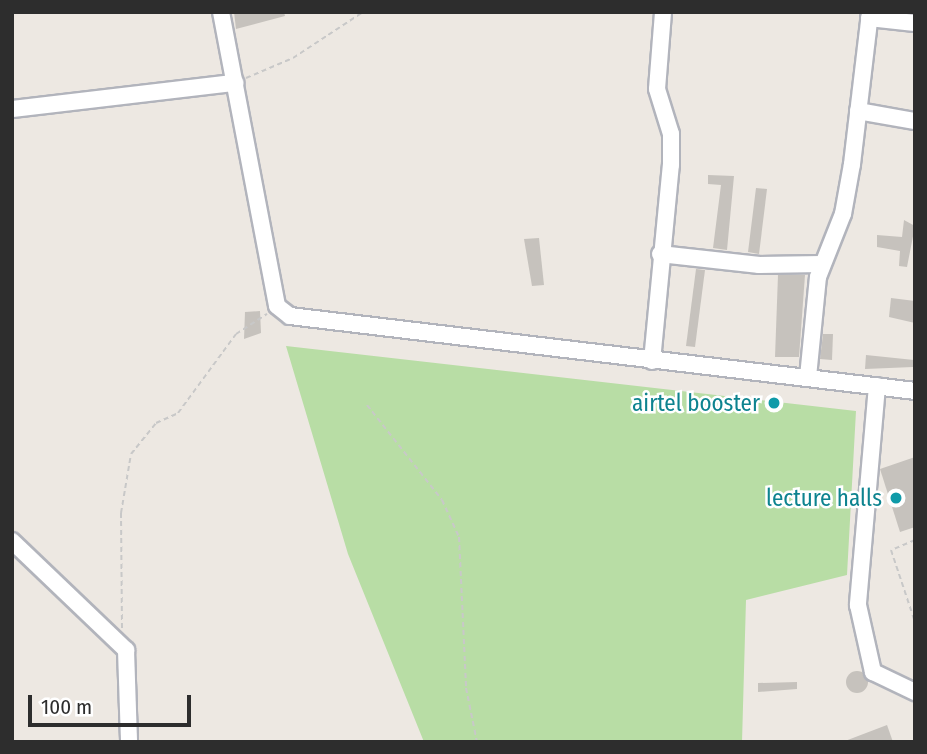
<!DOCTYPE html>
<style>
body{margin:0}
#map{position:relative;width:927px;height:754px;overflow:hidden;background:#ede8e2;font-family:"Fira Sans Condensed",sans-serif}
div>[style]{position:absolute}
.green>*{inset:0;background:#b8dda5}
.building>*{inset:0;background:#c6c2bd}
.round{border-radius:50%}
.path>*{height:2px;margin-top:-1px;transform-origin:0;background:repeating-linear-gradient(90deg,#c8c8c8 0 5px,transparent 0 8.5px)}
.roads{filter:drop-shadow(2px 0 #b2b4bc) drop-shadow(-2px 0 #b2b4bc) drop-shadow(0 2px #b2b4bc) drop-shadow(0 -2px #b2b4bc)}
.minor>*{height:16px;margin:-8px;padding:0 8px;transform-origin:8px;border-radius:8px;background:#fff}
.dots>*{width:19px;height:19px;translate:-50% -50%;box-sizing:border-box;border:4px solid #fff;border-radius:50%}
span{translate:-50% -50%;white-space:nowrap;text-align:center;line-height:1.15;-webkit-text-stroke:5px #fff;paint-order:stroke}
.culture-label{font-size:23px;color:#0d838f}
.right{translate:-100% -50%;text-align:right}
.frame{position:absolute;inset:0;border:14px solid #2d2d2d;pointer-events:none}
.scale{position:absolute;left:28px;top:695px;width:163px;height:32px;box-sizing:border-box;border:4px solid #2d2d2d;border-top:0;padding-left:9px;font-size:21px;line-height:24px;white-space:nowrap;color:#2d2d2d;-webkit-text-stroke:5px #fff;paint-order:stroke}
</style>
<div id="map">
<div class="green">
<i style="clip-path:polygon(286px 346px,856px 411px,847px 575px,746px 600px,742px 742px,424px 742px,348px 554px)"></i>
</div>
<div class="building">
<i style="clip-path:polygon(234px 12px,284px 12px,285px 16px,236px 29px)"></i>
<i style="clip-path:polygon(708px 175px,734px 176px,727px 250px,713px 248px,721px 185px,708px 184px)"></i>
<i style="clip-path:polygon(756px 188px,767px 189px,759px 254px,748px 252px)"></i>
<i style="clip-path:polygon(904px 220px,915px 226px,907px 267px,899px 266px,900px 251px,877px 247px,877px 235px,902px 237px)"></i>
<i style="clip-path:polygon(539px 238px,544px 285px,532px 286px,524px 239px)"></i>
<i style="clip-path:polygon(696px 269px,705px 270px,695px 347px,686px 346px)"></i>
<i style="clip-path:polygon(778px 275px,805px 275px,799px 357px,775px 357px)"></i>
<i style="clip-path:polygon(891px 298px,915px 301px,915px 323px,889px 317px)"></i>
<i style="clip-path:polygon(260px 311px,261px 333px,244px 339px,245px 312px)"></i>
<i style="clip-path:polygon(823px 334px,833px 334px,832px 360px,820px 359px)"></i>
<i style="clip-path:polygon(866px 355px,914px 360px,913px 367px,865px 369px)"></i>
<i style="clip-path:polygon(915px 457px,915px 527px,900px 532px,880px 469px)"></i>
<i class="round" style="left:846px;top:671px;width:22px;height:22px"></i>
<i style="clip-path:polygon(797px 682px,797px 689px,758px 692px,758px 683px)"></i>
<i style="clip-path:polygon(887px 725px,893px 742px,845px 742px,845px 741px)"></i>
</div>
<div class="path">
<i style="left:246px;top:78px;width:51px;rotate:-23.1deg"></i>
<i style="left:293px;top:58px;width:84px;rotate:-33.3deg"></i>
<i style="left:367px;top:405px;width:121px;rotate:51.7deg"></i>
<i style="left:442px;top:500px;width:41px;rotate:65.3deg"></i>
<i style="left:459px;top:537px;width:151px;rotate:87.3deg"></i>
<i style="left:466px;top:688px;width:55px;rotate:78.5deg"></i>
<i style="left:915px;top:540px;width:26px;rotate:157deg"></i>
<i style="left:891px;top:550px;width:76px;rotate:71.6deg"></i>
<i style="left:122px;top:628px;width:115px;rotate:-90.5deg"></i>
<i style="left:121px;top:513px;width:60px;rotate:-80.4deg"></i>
<i style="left:131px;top:454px;width:40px;rotate:-51deg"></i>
<i style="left:156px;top:423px;width:24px;rotate:-24deg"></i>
<i style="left:178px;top:413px;width:98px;rotate:-53.7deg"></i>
<i style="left:236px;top:334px;width:37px;rotate:-33deg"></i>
</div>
<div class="roads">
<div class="minor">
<i style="left:221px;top:12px;width:299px;rotate:79.2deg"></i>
<i style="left:277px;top:306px;width:16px;rotate:38deg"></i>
<i style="left:290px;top:316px;width:629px;rotate:6.84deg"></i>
<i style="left:869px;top:18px;width:46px;rotate:6.2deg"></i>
<i style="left:12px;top:109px;width:225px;rotate:-6.7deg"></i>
<i style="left:858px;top:111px;width:58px;rotate:10deg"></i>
<i style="left:660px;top:254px;width:100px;rotate:6.3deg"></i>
<i style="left:759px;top:265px;width:63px;rotate:-0.9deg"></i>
<i style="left:652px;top:361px;width:197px;rotate:-84.5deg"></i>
<i style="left:671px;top:165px;width:31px;rotate:-90deg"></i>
<i style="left:671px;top:134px;width:47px;rotate:-107.3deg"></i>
<i style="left:657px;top:89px;width:77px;rotate:-85.5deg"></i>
<i style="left:808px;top:377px;width:100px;rotate:-84.3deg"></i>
<i style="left:818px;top:277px;width:68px;rotate:-68.4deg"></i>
<i style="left:843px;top:214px;width:51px;rotate:-79.8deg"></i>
<i style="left:852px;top:164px;width:153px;rotate:-83.2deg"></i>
<i style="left:877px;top:386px;width:220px;rotate:95deg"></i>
<i style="left:858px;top:605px;width:69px;rotate:77.4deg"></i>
<i style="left:873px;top:672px;width:47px;rotate:25.5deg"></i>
<i style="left:12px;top:541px;width:158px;rotate:43.7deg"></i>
<i style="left:126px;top:650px;width:92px;rotate:88.1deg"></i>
</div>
</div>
<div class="dots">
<i style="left:774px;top:403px;background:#0f9aa8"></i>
<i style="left:896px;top:498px;background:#0f9aa8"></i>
</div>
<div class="culture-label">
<span class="right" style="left:760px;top:403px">airtel booster</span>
<span class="right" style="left:882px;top:498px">lecture halls</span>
</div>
<div class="frame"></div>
<div class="scale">100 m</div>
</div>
